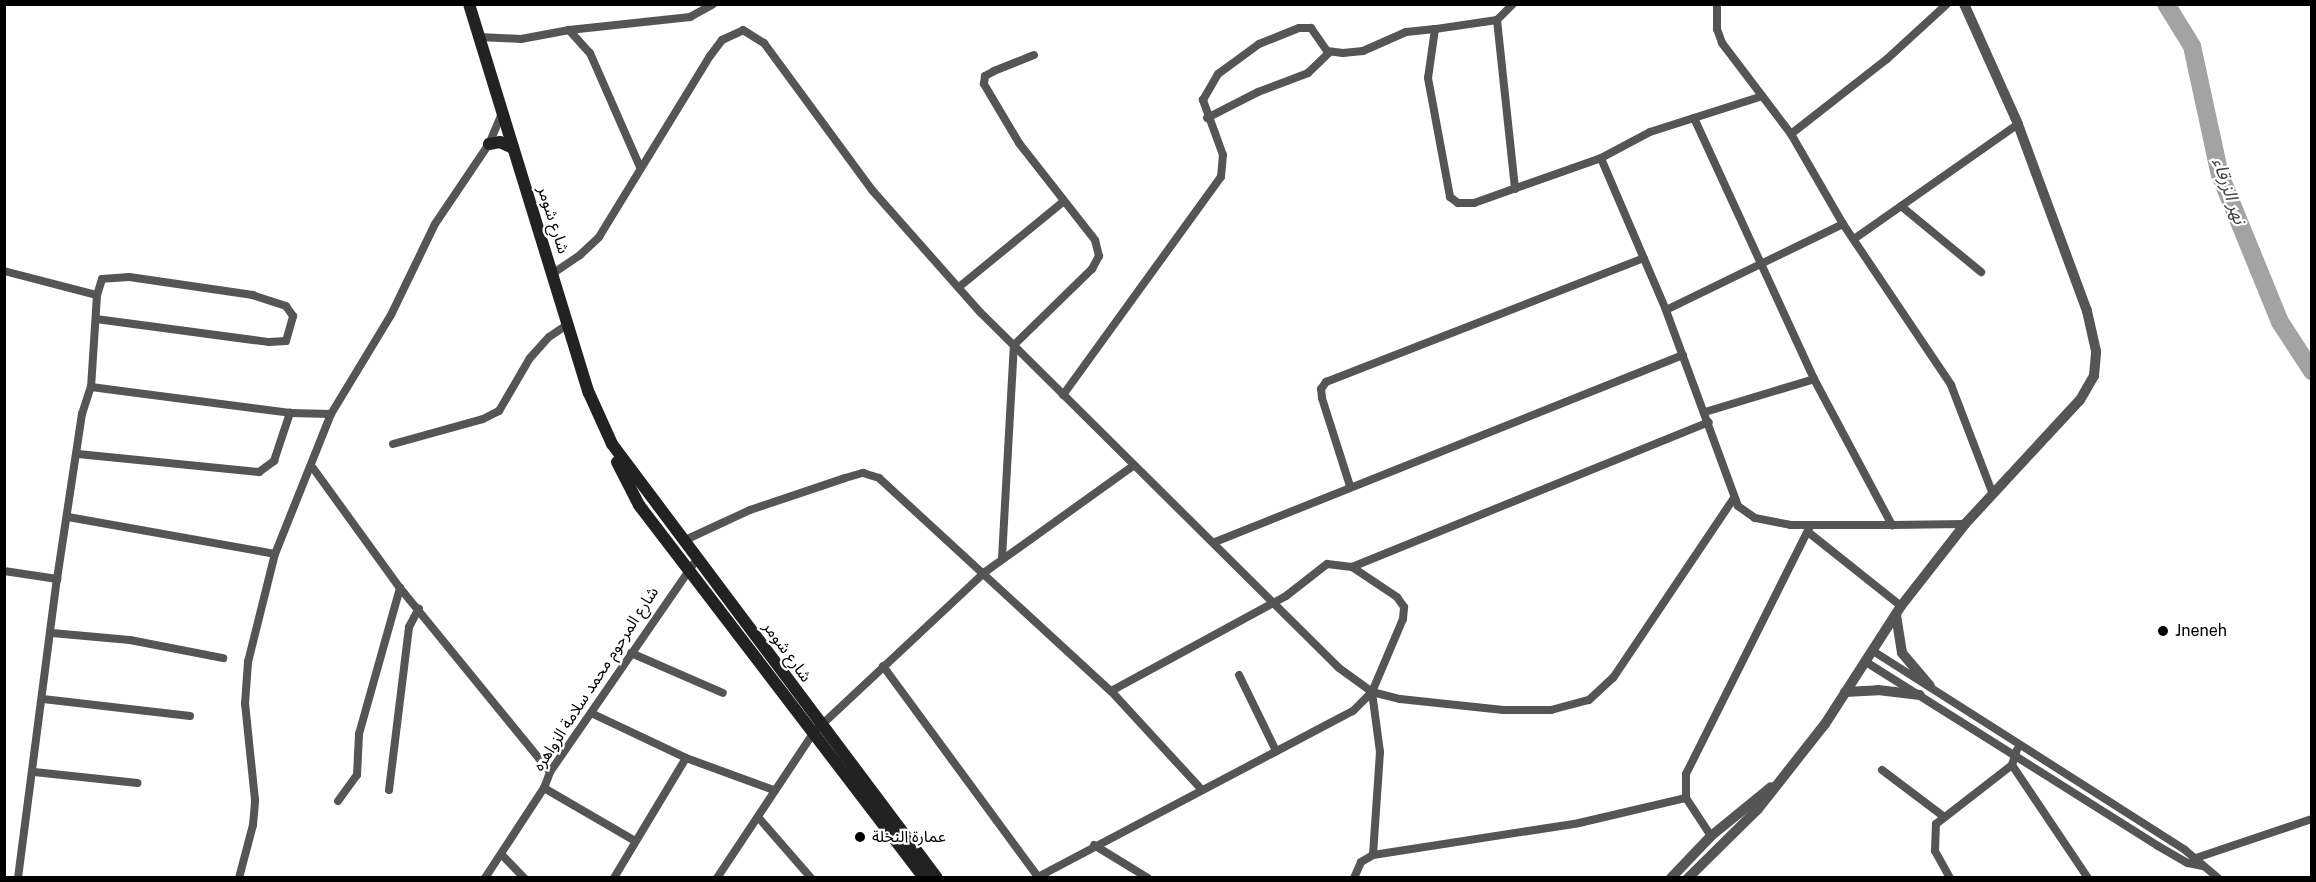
<!DOCTYPE html>
<meta charset="utf-8">
<style>
body{margin:0}
#map{position:relative;width:2316px;height:882px;overflow:hidden;background:#fff;font-family:"Public Sans","Noto Sans Arabic",sans-serif}
div>[style]{position:absolute}
.river>*{height:18px;margin:-9px;padding:0 9px;transform-origin:9px;border-radius:9px;background:#a3a3a3}
.minor>*{height:8px;margin:-4px;padding:0 4px;transform-origin:4px;border-radius:4px;background:#555}
.tertiary>*{height:10px;margin:-5px;padding:0 5px;transform-origin:5px;border-radius:5px;background:#555}
.secondary>*{height:12px;margin:-6px;padding:0 6px;transform-origin:6px;border-radius:6px;background:#222}
.dots>*{width:16px;height:16px;translate:-50% -50%;box-sizing:border-box;border:3px solid #fff;border-radius:50%}
span{translate:-50% -50%;white-space:nowrap;text-align:center;line-height:1.15;-webkit-text-stroke:4.5px #fff;paint-order:stroke}
.street-label{font-size:16px;color:#000}
.poi-label{font-size:16px;color:#000}
.left{translate:0 -50%;text-align:left}
.water-label{font-size:18px;color:#444;font-style:italic}
.frame{position:absolute;inset:0;border:6px solid #000;pointer-events:none}
</style>
<div id="map">
<div class="river">
<i style="left:2166px;top:4px;width:49px;rotate:58.2deg"></i>
<i style="left:2192px;top:46px;width:132px;rotate:77.8deg"></i>
<i style="left:2220px;top:175px;width:159px;rotate:67.8deg"></i>
<i style="left:2280px;top:322px;width:59px;rotate:56.9deg"></i>
</div>
<div class="minor">
<i style="left:1513px;top:4px;width:23px;rotate:135deg"></i>
<i style="left:1497px;top:20px;width:63px;rotate:171.7deg"></i>
<i style="left:1435px;top:29px;width:49px;rotate:98.1deg"></i>
<i style="left:1428px;top:78px;width:121px;rotate:79.5deg"></i>
<i style="left:1450px;top:197px;width:10px;rotate:37deg"></i>
<i style="left:1458px;top:203px;width:16px"></i>
<i style="left:1474px;top:203px;width:135px;rotate:-19.5deg"></i>
<i style="left:1717px;top:4px;width:25px;rotate:90deg"></i>
<i style="left:1717px;top:29px;width:15px;rotate:70deg"></i>
<i style="left:1722px;top:43px;width:114px;rotate:52.8deg"></i>
<i style="left:1791px;top:134px;width:104px;rotate:60deg"></i>
<i style="left:1497px;top:20px;width:170px;rotate:83.9deg"></i>
<i style="left:569px;top:30px;width:122px;rotate:-6.1deg"></i>
<i style="left:690px;top:17px;width:26px;rotate:-29deg"></i>
<i style="left:479px;top:37px;width:42px;rotate:2.7deg"></i>
<i style="left:521px;top:39px;width:49px;rotate:-10.6deg"></i>
<i style="left:569px;top:30px;width:31px;rotate:48deg"></i>
<i style="left:590px;top:53px;width:124px;rotate:66.3deg"></i>
<i style="left:1207px;top:118px;width:57px;rotate:-27deg"></i>
<i style="left:1258px;top:92px;width:53px;rotate:-20.8deg"></i>
<i style="left:1308px;top:73px;width:30px;rotate:-44deg"></i>
<i style="left:1694px;top:118px;width:287px;rotate:65.3deg"></i>
<i style="left:1814px;top:379px;width:166px;rotate:61.9deg"></i>
<i style="left:1892px;top:525px;width:73px;rotate:-0.8deg"></i>
<i style="left:1791px;top:134px;width:122px;rotate:-38deg"></i>
<i style="left:1887px;top:59px;width:81px;rotate:-42.5deg"></i>
<i style="left:1901px;top:206px;width:104px;rotate:39.5deg"></i>
<i style="left:1854px;top:239px;width:200px;rotate:-35deg"></i>
<i style="left:4px;top:271px;width:96px;rotate:14.5deg"></i>
<i style="left:97px;top:295px;width:92px;rotate:93.7deg"></i>
<i style="left:552px;top:274px;width:34px;rotate:-34deg"></i>
<i style="left:580px;top:255px;width:26px;rotate:-43deg"></i>
<i style="left:599px;top:237px;width:212px;rotate:-58.5deg"></i>
<i style="left:710px;top:56px;width:20px;rotate:-53deg"></i>
<i style="left:722px;top:40px;width:23px;rotate:-25deg"></i>
<i style="left:743px;top:30px;width:25px;rotate:32deg"></i>
<i style="left:764px;top:43px;width:182px;rotate:53.7deg"></i>
<i style="left:872px;top:190px;width:164px;rotate:48.5deg"></i>
<i style="left:981px;top:313px;width:504px;rotate:44.76deg"></i>
<i style="left:1339px;top:668px;width:41px;rotate:36deg"></i>
<i style="left:1372px;top:692px;width:29px;rotate:14deg"></i>
<i style="left:1400px;top:699px;width:104px;rotate:6.1deg"></i>
<i style="left:1503px;top:710px;width:48px"></i>
<i style="left:1551px;top:710px;width:39px;rotate:-15deg"></i>
<i style="left:1589px;top:700px;width:33px;rotate:-43deg"></i>
<i style="left:1613px;top:678px;width:217px;rotate:-56.1deg"></i>
<i style="left:959px;top:287px;width:134px;rotate:-39.3deg"></i>
<i style="left:1666px;top:310px;width:165px;rotate:-113.2deg"></i>
<i style="left:1601px;top:158px;width:55px;rotate:-28deg"></i>
<i style="left:1650px;top:132px;width:115px;rotate:-17.7deg"></i>
<i style="left:96px;top:319px;width:175px;rotate:7.6deg"></i>
<i style="left:269px;top:342px;width:17px;rotate:-3deg"></i>
<i style="left:286px;top:341px;width:26px;rotate:-74deg"></i>
<i style="left:293px;top:316px;width:12px;rotate:-125deg"></i>
<i style="left:286px;top:306px;width:35px;rotate:-162deg"></i>
<i style="left:253px;top:295px;width:125px;rotate:-171.7deg"></i>
<i style="left:129px;top:277px;width:27px;rotate:176deg"></i>
<i style="left:102px;top:279px;width:17px;rotate:107deg"></i>
<i style="left:1063px;top:395px;width:269px;rotate:-54.1deg"></i>
<i style="left:1221px;top:177px;width:22px;rotate:-85deg"></i>
<i style="left:1223px;top:155px;width:59px;rotate:-110deg"></i>
<i style="left:1203px;top:100px;width:30px;rotate:-60deg"></i>
<i style="left:1218px;top:74px;width:51px;rotate:-36.2deg"></i>
<i style="left:1259px;top:44px;width:43px;rotate:-21.8deg"></i>
<i style="left:1299px;top:28px;width:12px"></i>
<i style="left:1311px;top:28px;width:28px;rotate:55deg"></i>
<i style="left:1327px;top:51px;width:16px;rotate:7deg"></i>
<i style="left:1343px;top:53px;width:20px;rotate:-6deg"></i>
<i style="left:1363px;top:51px;width:47px;rotate:-23.8deg"></i>
<i style="left:1406px;top:32px;width:29px;rotate:-6deg"></i>
<i style="left:1705px;top:412px;width:114px;rotate:-16.8deg"></i>
<i style="left:393px;top:444px;width:93px;rotate:-15.5deg"></i>
<i style="left:483px;top:419px;width:18px;rotate:-27deg"></i>
<i style="left:499px;top:411px;width:61px;rotate:-59.7deg"></i>
<i style="left:530px;top:358px;width:28px;rotate:-48deg"></i>
<i style="left:549px;top:337px;width:23px;rotate:-34deg"></i>
<i style="left:78px;top:454px;width:182px;rotate:5.7deg"></i>
<i style="left:259px;top:472px;width:19px;rotate:-36deg"></i>
<i style="left:274px;top:461px;width:51px;rotate:-71.6deg"></i>
<i style="left:313px;top:468px;width:148px;rotate:54.1deg"></i>
<i style="left:400px;top:588px;width:237px;rotate:50.8deg"></i>
<i style="left:1350px;top:486px;width:92px;rotate:-107.7deg"></i>
<i style="left:1322px;top:398px;width:9px;rotate:-96deg"></i>
<i style="left:1321px;top:389px;width:9px;rotate:-54deg"></i>
<i style="left:1326px;top:382px;width:341px;rotate:-21.3deg"></i>
<i style="left:68px;top:517px;width:210px;rotate:10.1deg"></i>
<i style="left:1892px;top:525px;width:101px;rotate:180deg"></i>
<i style="left:1791px;top:525px;width:37px;rotate:-169deg"></i>
<i style="left:1755px;top:518px;width:21px;rotate:-145deg"></i>
<i style="left:1738px;top:506px;width:209px;rotate:-110.2deg"></i>
<i style="left:1666px;top:310px;width:197px;rotate:-25.9deg"></i>
<i style="left:1843px;top:224px;width:194px;rotate:56.1deg"></i>
<i style="left:1951px;top:385px;width:115px;rotate:69deg"></i>
<i style="left:1808px;top:532px;width:119px;rotate:38.5deg"></i>
<i style="left:683px;top:541px;width:74px;rotate:-24.8deg"></i>
<i style="left:750px;top:510px;width:100px;rotate:-18.6deg"></i>
<i style="left:845px;top:478px;width:19px;rotate:-16deg"></i>
<i style="left:863px;top:473px;width:17px;rotate:17deg"></i>
<i style="left:879px;top:478px;width:315px;rotate:42.6deg"></i>
<i style="left:1111px;top:691px;width:133px;rotate:47.4deg"></i>
<i style="left:1215px;top:542px;width:504px;rotate:-21.78deg"></i>
<i style="left:1002px;top:558px;width:213px;rotate:-86.8deg"></i>
<i style="left:1014px;top:345px;width:109px;rotate:-44.3deg"></i>
<i style="left:1092px;top:269px;width:15px;rotate:-62deg"></i>
<i style="left:1099px;top:256px;width:16px;rotate:-104deg"></i>
<i style="left:1095px;top:240px;width:123px;rotate:-128.1deg"></i>
<i style="left:1019px;top:143px;width:69px;rotate:-120.7deg"></i>
<i style="left:984px;top:84px;width:8px;rotate:-83deg"></i>
<i style="left:985px;top:76px;width:10px;rotate:-29deg"></i>
<i style="left:994px;top:71px;width:43px;rotate:-21.8deg"></i>
<i style="left:1352px;top:567px;width:385px;rotate:-22.1deg"></i>
<i style="left:4px;top:571px;width:54px;rotate:8.6deg"></i>
<i style="left:52px;top:633px;width:78px;rotate:5.1deg"></i>
<i style="left:130px;top:640px;width:95px;rotate:11deg"></i>
<i style="left:1873px;top:651px;width:370px;rotate:32.5deg"></i>
<i style="left:2185px;top:850px;width:43px;rotate:40.3deg"></i>
<i style="left:631px;top:653px;width:100px;rotate:23.5deg"></i>
<i style="left:1866px;top:662px;width:345px;rotate:32.2deg"></i>
<i style="left:2158px;top:846px;width:34px;rotate:30deg"></i>
<i style="left:2188px;top:863px;width:14px;rotate:12deg"></i>
<i style="left:883px;top:666px;width:263px;rotate:53.7deg"></i>
<i style="left:1239px;top:675px;width:85px;rotate:64deg"></i>
<i style="left:1372px;top:692px;width:61px;rotate:82.4deg"></i>
<i style="left:1380px;top:752px;width:103px;rotate:93.9deg"></i>
<i style="left:43px;top:699px;width:148px;rotate:6.6deg"></i>
<i style="left:591px;top:713px;width:105px;rotate:25.3deg"></i>
<i style="left:686px;top:758px;width:140px;rotate:121deg"></i>
<i style="left:686px;top:758px;width:94px;rotate:20deg"></i>
<i style="left:2012px;top:765px;width:136px;rotate:56.1deg"></i>
<i style="left:1882px;top:770px;width:76px;rotate:37deg"></i>
<i style="left:34px;top:772px;width:104px;rotate:6.1deg"></i>
<i style="left:544px;top:788px;width:105px;rotate:30.2deg"></i>
<i style="left:389px;top:790px;width:164px;rotate:-83deg"></i>
<i style="left:409px;top:627px;width:21px;rotate:-62deg"></i>
<i style="left:338px;top:801px;width:32px;rotate:-54deg"></i>
<i style="left:357px;top:775px;width:41px;rotate:-87.2deg"></i>
<i style="left:359px;top:734px;width:152px;rotate:-74.3deg"></i>
<i style="left:758px;top:817px;width:81px;rotate:49deg"></i>
<i style="left:1711px;top:836px;width:45px;rotate:-123.3deg"></i>
<i style="left:1686px;top:798px;width:24px;rotate:-90deg"></i>
<i style="left:1686px;top:774px;width:277px;rotate:-63.4deg"></i>
<i style="left:1094px;top:845px;width:63px;rotate:31.4deg"></i>
<i style="left:502px;top:855px;width:32px;rotate:46deg"></i>
<i style="left:2193px;top:859px;width:126px;rotate:-18.6deg"></i>
<i style="left:18px;top:878px;width:302px;rotate:-82.6deg"></i>
<i style="left:57px;top:579px;width:167px;rotate:-81.4deg"></i>
<i style="left:82px;top:414px;width:28px;rotate:-72deg"></i>
<i style="left:91px;top:387px;width:201px;rotate:7.4deg"></i>
<i style="left:290px;top:413px;width:41px;rotate:1.4deg"></i>
<i style="left:331px;top:414px;width:116px;rotate:-58.8deg"></i>
<i style="left:391px;top:315px;width:101px;rotate:-64.2deg"></i>
<i style="left:435px;top:224px;width:97px;rotate:-56deg"></i>
<i style="left:489px;top:144px;width:33px;rotate:-67deg"></i>
<i style="left:239px;top:878px;width:55px;rotate:-75.2deg"></i>
<i style="left:253px;top:825px;width:25px;rotate:-85deg"></i>
<i style="left:255px;top:800px;width:97px;rotate:-95.9deg"></i>
<i style="left:245px;top:704px;width:42px;rotate:-85.9deg"></i>
<i style="left:248px;top:662px;width:111px;rotate:-76deg"></i>
<i style="left:275px;top:554px;width:151px;rotate:-68.2deg"></i>
<i style="left:485px;top:878px;width:108px;rotate:-56.8deg"></i>
<i style="left:544px;top:788px;width:17px;rotate:-69deg"></i>
<i style="left:550px;top:772px;width:257px;rotate:-55.4deg"></i>
<i style="left:717px;top:878px;width:175px;rotate:-56.4deg"></i>
<i style="left:814px;top:732px;width:234px;rotate:-43.1deg"></i>
<i style="left:985px;top:572px;width:182px;rotate:-35.6deg"></i>
<i style="left:1036px;top:878px;width:358px;rotate:-27.8deg"></i>
<i style="left:1353px;top:711px;width:27px;rotate:-45deg"></i>
<i style="left:1372px;top:692px;width:79px;rotate:-67deg"></i>
<i style="left:1403px;top:619px;width:12px;rotate:-85deg"></i>
<i style="left:1404px;top:607px;width:12px;rotate:-125deg"></i>
<i style="left:1397px;top:597px;width:54px;rotate:-146.3deg"></i>
<i style="left:1352px;top:567px;width:25px;rotate:-173deg"></i>
<i style="left:1327px;top:564px;width:52px;rotate:142deg"></i>
<i style="left:1286px;top:596px;width:199px;rotate:151.5deg"></i>
<i style="left:1354px;top:878px;width:17px;rotate:-66deg"></i>
<i style="left:1361px;top:862px;width:14px;rotate:-30deg"></i>
<i style="left:1373px;top:855px;width:208px;rotate:-8.8deg"></i>
<i style="left:1579px;top:823px;width:110px;rotate:-13.2deg"></i>
<i style="left:1950px;top:878px;width:31px;rotate:-119deg"></i>
<i style="left:1935px;top:851px;width:27px;rotate:-88deg"></i>
<i style="left:1936px;top:824px;width:96px;rotate:-37.8deg"></i>
<i style="left:2012px;top:765px;width:16px;rotate:-72deg"></i>
</div>
<div class="tertiary">
<i style="left:1896px;top:615px;width:38px;rotate:81deg"></i>
<i style="left:1902px;top:653px;width:43px;rotate:49.7deg"></i>
<i style="left:1845px;top:692px;width:33px;rotate:-3deg"></i>
<i style="left:1878px;top:690px;width:42px;rotate:6.8deg"></i>
<i style="left:1671px;top:878px;width:58px;rotate:-46.4deg"></i>
<i style="left:1711px;top:836px;width:77px;rotate:-39.2deg"></i>
<i style="left:1688px;top:878px;width:98px;rotate:-44.6deg"></i>
<i style="left:1758px;top:809px;width:108px;rotate:-51.8deg"></i>
<i style="left:1825px;top:724px;width:140px;rotate:-57.2deg"></i>
<i style="left:1901px;top:606px;width:104px;rotate:-52deg"></i>
<i style="left:1965px;top:524px;width:169px;rotate:-47.2deg"></i>
<i style="left:2080px;top:400px;width:28px;rotate:-60deg"></i>
<i style="left:2094px;top:376px;width:25px;rotate:-85deg"></i>
<i style="left:2096px;top:351px;width:41px;rotate:-102.7deg"></i>
<i style="left:2087px;top:311px;width:199px;rotate:-110.3deg"></i>
<i style="left:2018px;top:124px;width:132px;rotate:-114.2deg"></i>
</div>
<div class="secondary">
<i style="left:469px;top:4px;width:407px;rotate:72.9deg"></i>
<i style="left:589px;top:393px;width:56px;rotate:65.7deg"></i>
<i style="left:612px;top:444px;width:542px;rotate:53.17deg"></i>
<i style="left:489px;top:144px;width:11px;rotate:-10deg"></i>
<i style="left:500px;top:142px;width:14px;rotate:25deg"></i>
<i style="left:617px;top:462px;width:48px;rotate:62.9deg"></i>
<i style="left:639px;top:505px;width:469px;rotate:52.6deg"></i>
</div>
<div class="dots">
<i style="left:2163px;top:631px;background:#000"></i>
<i style="left:860px;top:837px;background:#000"></i>
</div>
<div class="street-label">
<span style="left:553px;top:220px;rotate:72deg">شارع شومر</span>
<span style="left:787px;top:652px;rotate:54deg">شارع شومر</span>
<span style="left:596px;top:679px;rotate:-57deg">شارع المرحوم محمد سلامة الزواهره</span>
</div>
<div class="poi-label">
<span class="left" style="left:2175px;top:631px">Jneneh</span>
<span class="left" style="left:872px;top:837px">عمارة النخلة</span>
</div>
<div class="water-label">
<span style="left:2229px;top:191px;rotate:71deg">نهر الزرقاء</span>
</div>
<div class="frame"></div>
</div>
